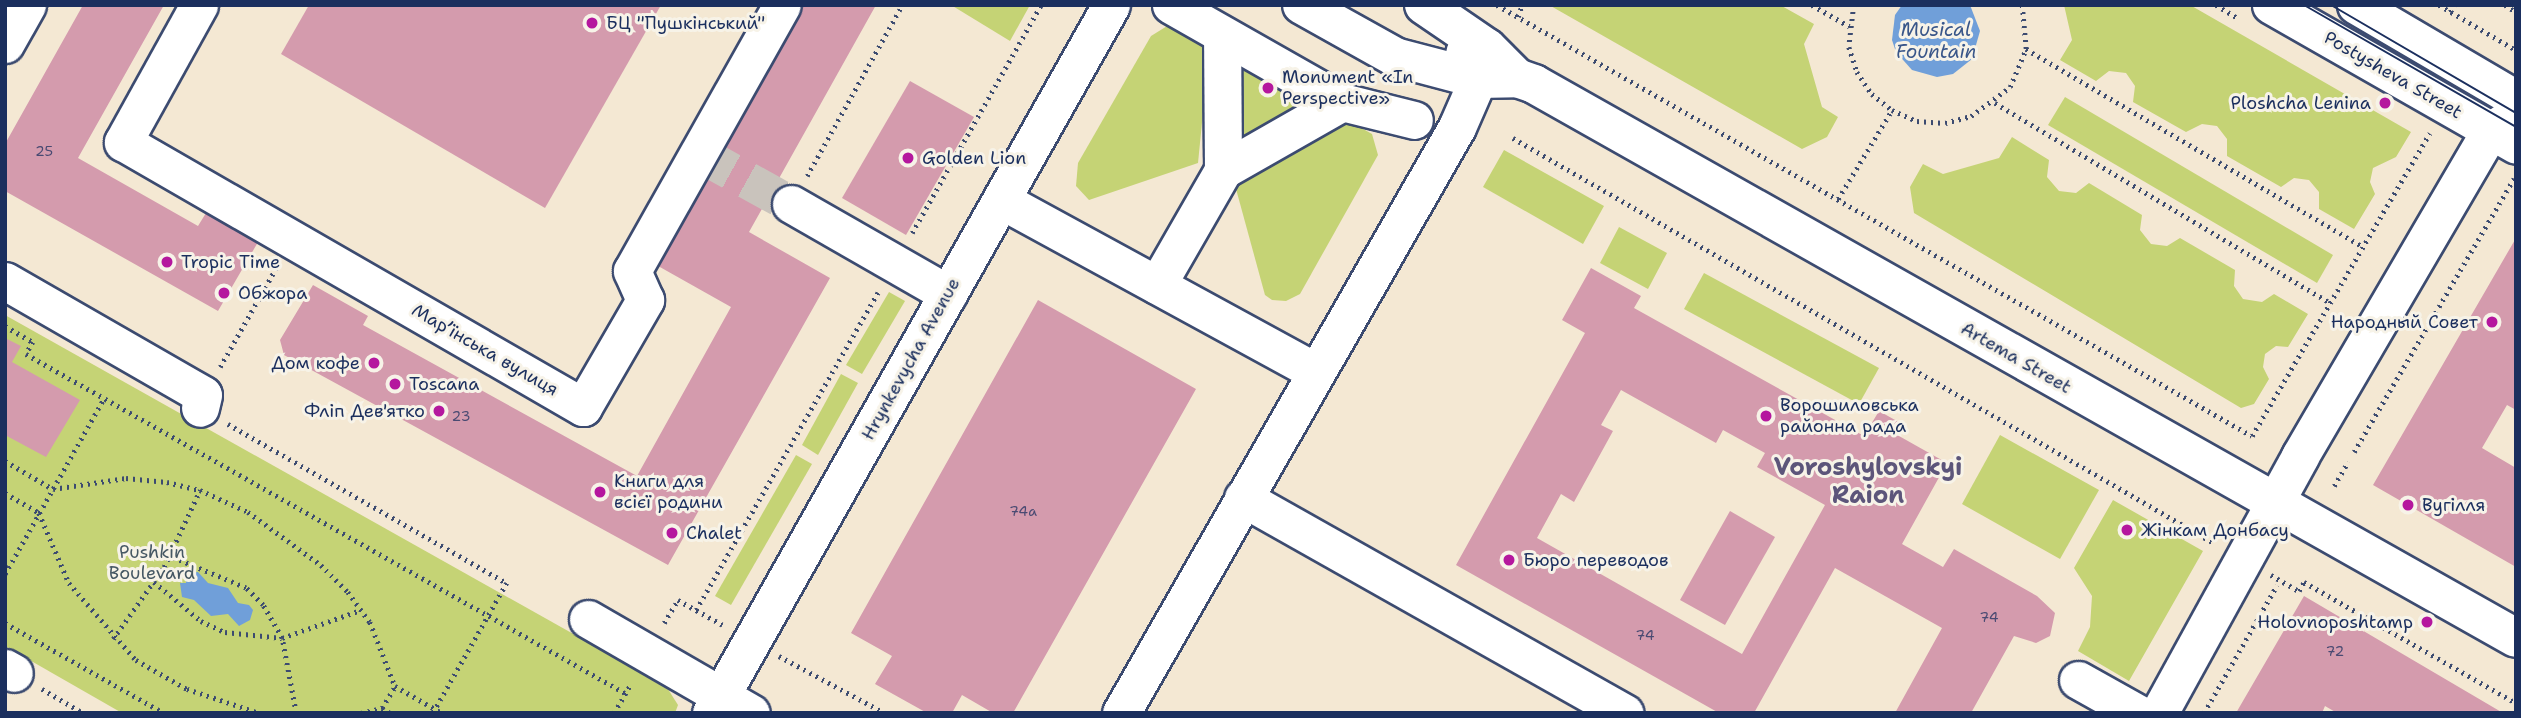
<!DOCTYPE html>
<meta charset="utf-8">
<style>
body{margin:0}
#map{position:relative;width:2521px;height:718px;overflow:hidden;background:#f4e8d3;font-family:"Shantell Sans",sans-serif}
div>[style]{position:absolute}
.green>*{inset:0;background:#c5d375}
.water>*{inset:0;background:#709fd9}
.building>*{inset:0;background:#d49bad}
.minor-tunnel>*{height:37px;margin-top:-18.5px;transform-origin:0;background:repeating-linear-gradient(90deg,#c9c3bc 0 37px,transparent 0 55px)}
.path>*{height:4.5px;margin-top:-2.25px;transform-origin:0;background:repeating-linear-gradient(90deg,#3c4b70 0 2px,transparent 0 7px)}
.roads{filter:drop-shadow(2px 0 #3c4b70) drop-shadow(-2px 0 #3c4b70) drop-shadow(0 2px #3c4b70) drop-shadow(0 -2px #3c4b70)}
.minor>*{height:37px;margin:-18.5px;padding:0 18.5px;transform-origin:18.5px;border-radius:18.5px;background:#fff}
.major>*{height:38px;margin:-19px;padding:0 19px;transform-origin:19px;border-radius:19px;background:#fff}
.tram>*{height:2px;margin:-1px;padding:0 1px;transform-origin:1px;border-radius:1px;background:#1b2f5e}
.dots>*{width:19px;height:19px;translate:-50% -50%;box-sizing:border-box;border:4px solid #f7f3e8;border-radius:50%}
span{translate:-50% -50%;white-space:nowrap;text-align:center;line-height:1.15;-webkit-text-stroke:6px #f7f3e8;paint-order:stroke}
.number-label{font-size:14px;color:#494a72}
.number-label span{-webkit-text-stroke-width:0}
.poi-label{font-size:18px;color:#1b2f5e}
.left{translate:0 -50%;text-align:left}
.right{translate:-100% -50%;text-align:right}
.street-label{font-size:18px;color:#1b2f5e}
.park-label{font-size:18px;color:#465864}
.water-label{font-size:19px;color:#395689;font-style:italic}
.district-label{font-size:24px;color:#5c557a;font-weight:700}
.frame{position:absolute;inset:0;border:7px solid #1b2f5e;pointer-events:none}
</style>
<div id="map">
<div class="green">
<i style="clip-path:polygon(951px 5px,1030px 5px,1010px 41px)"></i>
<i style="clip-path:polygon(1549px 5px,1780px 5px,1814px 24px,1804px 44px,1822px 107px,1838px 117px,1827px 137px,1802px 149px)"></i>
<i style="clip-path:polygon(2064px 5px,2190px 5px,2411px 132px,2396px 157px,2373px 168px,2370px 182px,2375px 194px,2354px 229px,2319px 209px,2319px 192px,2309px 180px,2294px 178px,2281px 187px,2227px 156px,2227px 139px,2217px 126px,2202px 124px,2186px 132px,2133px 102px,2135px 86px,2126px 73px,2109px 71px,2096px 81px,2060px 60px,2072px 40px)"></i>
<i style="clip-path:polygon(1172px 23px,1210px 42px,1198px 163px,1089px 200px,1076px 186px,1078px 163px,1151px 36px)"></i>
<i style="clip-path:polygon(1236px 55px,1316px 101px,1248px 150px,1227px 136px)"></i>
<i style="clip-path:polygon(2065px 97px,2333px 255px,2317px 283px,2048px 125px)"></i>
<i style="clip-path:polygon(1333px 112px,1372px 134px,1378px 155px,1300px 294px,1286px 301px,1272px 300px,1265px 295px,1233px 178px)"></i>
<i style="clip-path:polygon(2012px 137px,2049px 160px,2047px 177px,2059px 191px,2076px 193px,2089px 183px,2142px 215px,2140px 230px,2151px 244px,2167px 246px,2180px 238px,2235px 270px,2234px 286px,2243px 299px,2262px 302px,2274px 294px,2308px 314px,2288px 347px,2276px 346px,2265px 354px,2263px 367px,2269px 379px,2254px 404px,2241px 408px,1914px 213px,1910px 187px,1923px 164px,1943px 174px,1999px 158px)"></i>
<i style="clip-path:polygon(1504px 150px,1604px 206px,1583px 244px,1483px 187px)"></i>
<i style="clip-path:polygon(1619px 227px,1667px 253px,1648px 289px,1600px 263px)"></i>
<i style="clip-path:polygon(1704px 273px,1879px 368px,1859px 404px,1684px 309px)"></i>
<i style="clip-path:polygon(889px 292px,905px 301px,862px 374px,846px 365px)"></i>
<i style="clip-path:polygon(5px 315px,666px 686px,678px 705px,675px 713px,122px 713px,5px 646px)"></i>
<i style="clip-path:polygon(841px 374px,858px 383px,818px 455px,802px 445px)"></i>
<i style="clip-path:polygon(2000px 435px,2099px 490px,2060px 559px,1962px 504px)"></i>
<i style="clip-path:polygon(796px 455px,812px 464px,731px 605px,715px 596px)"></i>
<i style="clip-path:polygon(2113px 500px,2203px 551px,2129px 681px,2078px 651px,2090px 627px,2092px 596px,2074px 568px)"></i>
</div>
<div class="water">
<i style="clip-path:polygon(1902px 5px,1970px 5px,1980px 31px,1972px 59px,1953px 74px,1937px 77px,1912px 70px,1896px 52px,1892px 40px,1895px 15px)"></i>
<i style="clip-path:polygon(198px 572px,208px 583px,228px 588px,238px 603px,249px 605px,253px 610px,250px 620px,239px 626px,228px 614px,211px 616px,194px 600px,182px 597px,180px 583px,186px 583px,186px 573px)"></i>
</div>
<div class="building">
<i style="clip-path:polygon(83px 5px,164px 5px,78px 158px,198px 226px,206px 213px,258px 242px,218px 311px,5px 191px,5px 144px)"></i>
<i style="clip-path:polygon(309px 5px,661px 5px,545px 208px,281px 54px)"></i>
<i style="clip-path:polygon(793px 5px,876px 5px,749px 232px,830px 278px,668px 565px,284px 355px,280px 340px,313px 285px,368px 316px,363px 325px,637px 476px,731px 307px,651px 262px)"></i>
<i style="clip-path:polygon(910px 81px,974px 117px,906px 235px,842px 198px)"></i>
<i style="clip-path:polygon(2516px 238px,2516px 410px,2507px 405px,2482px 448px,2516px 468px,2516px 567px,2373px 485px)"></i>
<i style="clip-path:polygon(evenodd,1591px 268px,1641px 296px,1634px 308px,1864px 436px,1879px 411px,1904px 425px,1899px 436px,1947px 463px,1902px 544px,1943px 567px,1954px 549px,2037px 596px,2055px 613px,2050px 636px,2036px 643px,2014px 636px,1971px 713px,1895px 713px,1942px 628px,1835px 568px,1754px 713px,1719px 713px,1456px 565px,1585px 333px,1562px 320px,1591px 268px,1621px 390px,1716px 443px,1723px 430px,1765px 453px,1757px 467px,1825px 505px,1742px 654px,1537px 538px,1561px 494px,1574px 502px,1613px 431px,1601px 425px,1621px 390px)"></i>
<i style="clip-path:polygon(1038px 300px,1196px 389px,1013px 713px,993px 713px,962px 695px,952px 713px,927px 713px,875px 684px,892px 656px,851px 633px)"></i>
<i style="clip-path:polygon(5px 338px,21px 346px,12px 362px,80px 400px,46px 457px,5px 435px)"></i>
<i style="clip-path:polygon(1730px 511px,1775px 537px,1725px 625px,1680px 600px)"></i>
<i style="clip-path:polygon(2304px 596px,2503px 713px,2337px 713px,2325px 706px,2322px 713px,2236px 713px)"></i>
</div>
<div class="minor-tunnel">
<i style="left:699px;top:153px;width:105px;rotate:29deg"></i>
</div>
<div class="path">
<i style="left:1497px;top:5px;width:869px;rotate:29.72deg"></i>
<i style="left:2252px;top:436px;width:351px;rotate:-59.6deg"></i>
<i style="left:1812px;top:5px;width:43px;rotate:29.6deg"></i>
<i style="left:1854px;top:5px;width:42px;rotate:96.8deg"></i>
<i style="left:1849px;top:47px;width:26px;rotate:72deg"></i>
<i style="left:1857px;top:72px;width:27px;rotate:56deg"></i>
<i style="left:1872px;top:94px;width:26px;rotate:39deg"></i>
<i style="left:1892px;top:110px;width:27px;rotate:24deg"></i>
<i style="left:1917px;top:121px;width:28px;rotate:4deg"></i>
<i style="left:1945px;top:123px;width:27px;rotate:-15deg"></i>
<i style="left:1971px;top:116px;width:49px;rotate:-36.6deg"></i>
<i style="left:2010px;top:87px;width:41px;rotate:-67.2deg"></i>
<i style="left:2026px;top:49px;width:44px;rotate:-95.2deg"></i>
<i style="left:2216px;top:5px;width:27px;rotate:31deg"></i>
<i style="left:2439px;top:5px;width:89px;rotate:30.3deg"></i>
<i style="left:2505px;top:5px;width:13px;rotate:32deg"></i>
<i style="left:2450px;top:12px;width:8px;rotate:-60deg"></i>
<i style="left:1518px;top:17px;width:13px;rotate:-72deg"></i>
<i style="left:2026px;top:49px;width:389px;rotate:30.4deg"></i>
<i style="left:1995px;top:103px;width:390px;rotate:30.8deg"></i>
<i style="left:1513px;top:138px;width:810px;rotate:30.02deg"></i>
<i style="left:807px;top:176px;width:196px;rotate:-60.9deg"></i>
<i style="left:1838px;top:199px;width:104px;rotate:-58.8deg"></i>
<i style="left:912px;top:233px;width:262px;rotate:-60.5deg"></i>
<i style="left:5px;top:326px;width:32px;rotate:30deg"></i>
<i style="left:33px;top:342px;width:14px;rotate:120deg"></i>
<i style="left:26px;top:354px;width:688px;rotate:29.51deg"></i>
<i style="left:220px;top:367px;width:114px;rotate:-60.5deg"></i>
<i style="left:228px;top:424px;width:321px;rotate:29.7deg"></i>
<i style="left:507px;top:583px;width:150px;rotate:119.6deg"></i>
<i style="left:2354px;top:452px;width:317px;rotate:-59.7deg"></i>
<i style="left:5px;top:461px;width:56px;rotate:30.3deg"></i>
<i style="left:53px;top:489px;width:74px;rotate:-8.6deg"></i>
<i style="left:126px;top:478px;width:41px;rotate:5.6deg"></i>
<i style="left:167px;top:482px;width:34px;rotate:14deg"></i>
<i style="left:200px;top:490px;width:53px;rotate:24.6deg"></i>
<i style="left:248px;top:512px;width:90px;rotate:36deg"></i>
<i style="left:321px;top:565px;width:38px;rotate:45deg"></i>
<i style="left:348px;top:592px;width:37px;rotate:54deg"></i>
<i style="left:370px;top:622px;width:69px;rotate:68.7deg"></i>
<i style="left:395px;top:686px;width:54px;rotate:29.9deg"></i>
<i style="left:2334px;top:486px;width:28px;rotate:-60deg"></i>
<i style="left:5px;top:493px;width:39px;rotate:30deg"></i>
<i style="left:39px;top:513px;width:76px;rotate:66.8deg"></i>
<i style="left:69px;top:583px;width:102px;rotate:49deg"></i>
<i style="left:136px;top:660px;width:59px;rotate:29.6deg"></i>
<i style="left:187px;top:689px;width:76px;rotate:18.4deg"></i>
<i style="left:5px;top:574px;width:202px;rotate:-60.6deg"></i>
<i style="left:2271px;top:575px;width:32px;rotate:30deg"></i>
<i style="left:2299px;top:591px;width:10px;rotate:-61deg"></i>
<i style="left:2304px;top:582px;width:244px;rotate:29.7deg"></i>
<i style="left:154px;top:582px;width:61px;rotate:39.7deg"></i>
<i style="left:201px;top:621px;width:26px;rotate:25deg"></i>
<i style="left:225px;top:632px;width:57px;rotate:6deg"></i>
<i style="left:282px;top:638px;width:38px;rotate:-120deg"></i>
<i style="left:263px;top:605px;width:24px;rotate:-135deg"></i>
<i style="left:246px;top:588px;width:83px;rotate:-157.4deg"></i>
<i style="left:696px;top:610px;width:366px;rotate:-60.2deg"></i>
<i style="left:5px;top:623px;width:183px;rotate:29.5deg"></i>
<i style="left:664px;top:623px;width:27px;rotate:-59deg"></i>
<i style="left:678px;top:600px;width:51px;rotate:29.1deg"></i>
<i style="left:113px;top:639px;width:88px;rotate:-54.7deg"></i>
<i style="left:164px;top:567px;width:85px;rotate:-64.9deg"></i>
<i style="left:779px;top:656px;width:120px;rotate:28.3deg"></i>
<i style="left:42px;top:689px;width:48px;rotate:30.3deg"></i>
<i style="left:382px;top:708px;width:26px;rotate:-59deg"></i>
<i style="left:296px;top:713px;width:76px;rotate:-100.6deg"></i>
<i style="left:282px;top:638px;width:84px;rotate:-19.5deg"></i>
<i style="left:361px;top:713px;width:22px;rotate:-13deg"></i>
<i style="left:382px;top:708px;width:9px;rotate:32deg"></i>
<i style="left:614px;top:713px;width:34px;rotate:-60deg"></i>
<i style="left:2204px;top:713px;width:147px;rotate:-60.3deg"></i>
</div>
<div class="roads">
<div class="minor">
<i style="left:199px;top:5px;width:157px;rotate:119deg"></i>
<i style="left:123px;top:142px;width:531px;rotate:29.95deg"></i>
<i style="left:583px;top:407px;width:124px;rotate:-59.9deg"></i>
<i style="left:645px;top:300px;width:32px;rotate:-114deg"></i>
<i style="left:632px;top:271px;width:305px;rotate:-60.6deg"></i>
<i style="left:1171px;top:5px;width:197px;rotate:29.6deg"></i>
<i style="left:1342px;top:102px;width:74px;rotate:14deg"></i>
<i style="left:2271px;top:5px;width:282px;rotate:29.7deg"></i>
<i style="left:2356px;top:5px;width:186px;rotate:30.4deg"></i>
<i style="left:5px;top:44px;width:45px;rotate:-60.6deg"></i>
<i style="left:1223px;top:170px;width:137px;rotate:-29.7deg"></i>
<i style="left:1001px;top:200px;width:357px;rotate:28.6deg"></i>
<i style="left:791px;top:204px;width:181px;rotate:29.8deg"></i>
<i style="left:5px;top:281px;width:228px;rotate:29.9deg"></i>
<i style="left:203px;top:395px;width:13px;rotate:103deg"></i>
<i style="left:1157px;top:285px;width:133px;rotate:-60.1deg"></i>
<i style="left:1223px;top:170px;width:135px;rotate:-90.4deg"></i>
<i style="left:1243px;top:498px;width:438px;rotate:29.4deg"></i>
<i style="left:588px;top:619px;width:188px;rotate:30deg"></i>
<i style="left:5px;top:668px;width:10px;rotate:29deg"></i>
<i style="left:2078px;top:680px;width:68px;rotate:29.2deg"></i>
<i style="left:711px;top:713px;width:813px;rotate:-60.53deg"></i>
<i style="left:1121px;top:713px;width:675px;rotate:-60.17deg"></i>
<i style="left:1457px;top:127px;width:52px;rotate:-66.4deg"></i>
<i style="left:1478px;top:79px;width:30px;rotate:-117deg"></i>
<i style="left:2159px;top:713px;width:293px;rotate:-61.2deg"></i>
<i style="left:2300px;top:456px;width:376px;rotate:-59.7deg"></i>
<i style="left:2490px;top:131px;width:31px;rotate:-33deg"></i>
</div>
<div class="major">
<i style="left:1302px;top:5px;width:107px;rotate:29.2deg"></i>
<i style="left:1395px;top:57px;width:86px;rotate:14.8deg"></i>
<i style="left:1478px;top:79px;width:39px;rotate:-1deg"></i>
<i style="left:1517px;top:78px;width:18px;rotate:19deg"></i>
<i style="left:1534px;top:84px;width:1127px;rotate:29.43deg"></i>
<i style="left:1424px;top:5px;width:76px;rotate:34.3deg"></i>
<i style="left:1487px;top:48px;width:42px;rotate:45deg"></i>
</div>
</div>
<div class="tram">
<i style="left:2304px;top:5px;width:245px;rotate:29.9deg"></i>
<i style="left:2331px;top:5px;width:214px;rotate:30.3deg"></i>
</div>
<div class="dots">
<i style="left:592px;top:23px;background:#b5179e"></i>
<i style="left:1268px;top:88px;background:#b5179e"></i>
<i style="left:2385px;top:103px;background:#b5179e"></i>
<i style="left:908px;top:158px;background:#b5179e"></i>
<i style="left:167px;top:262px;background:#b5179e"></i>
<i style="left:224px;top:293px;background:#b5179e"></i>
<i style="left:2492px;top:322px;background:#b5179e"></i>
<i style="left:374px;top:363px;background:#b5179e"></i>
<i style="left:395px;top:384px;background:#b5179e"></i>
<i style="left:439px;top:411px;background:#b5179e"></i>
<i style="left:1766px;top:416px;background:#b5179e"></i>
<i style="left:600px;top:492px;background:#b5179e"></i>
<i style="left:2408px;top:505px;background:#b5179e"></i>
<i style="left:2127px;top:530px;background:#b5179e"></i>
<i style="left:672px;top:533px;background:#b5179e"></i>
<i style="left:1509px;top:560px;background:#b5179e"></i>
<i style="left:2427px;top:622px;background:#b5179e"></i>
</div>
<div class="number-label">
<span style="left:44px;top:151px">25</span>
<span style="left:461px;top:416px">23</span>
<span style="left:1023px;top:511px">74а</span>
<span style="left:1989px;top:617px">74</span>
<span style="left:1645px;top:635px">74</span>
<span style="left:2335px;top:651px">72</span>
</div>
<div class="poi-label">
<span class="left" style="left:606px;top:23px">БЦ "Пушкінський"</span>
<span class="left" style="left:1282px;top:88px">Monument «In<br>Perspective»</span>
<span class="right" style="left:2371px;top:103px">Ploshcha Lenina</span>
<span class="left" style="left:922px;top:158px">Golden Lion</span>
<span class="left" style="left:181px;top:262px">Tropic Time</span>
<span class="left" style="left:238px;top:293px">Обжора</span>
<span class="right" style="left:2478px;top:322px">Народный Совет</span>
<span class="right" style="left:360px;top:363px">Дом кофе</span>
<span class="left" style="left:409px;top:384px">Toscana</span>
<span class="left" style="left:1780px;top:416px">Ворошиловська<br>районна рада</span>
<span class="right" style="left:425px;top:411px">Фліп Дев'ятко</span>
<span class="left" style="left:614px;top:492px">Книги для<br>всієї родини</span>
<span class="left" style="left:2422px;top:505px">Вугілля</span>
<span class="left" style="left:2141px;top:530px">Жінкам Донбасу</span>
<span class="left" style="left:686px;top:533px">Chalet</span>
<span class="left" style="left:1523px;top:560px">Бюро переводов</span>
<span class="right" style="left:2413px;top:622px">Holovnoposhtamp</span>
</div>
<div class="street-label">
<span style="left:2393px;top:75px;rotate:30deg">Postysheva Street</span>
<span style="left:485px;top:350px;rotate:30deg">Мар’їнська вулиця</span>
<span style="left:2016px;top:358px;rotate:30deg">Artema Street</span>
<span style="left:911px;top:359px;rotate:-61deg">Hrynkevycha Avenue</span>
</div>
<div class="park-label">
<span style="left:152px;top:563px">Pushkin<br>Boulevard</span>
</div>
<div class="water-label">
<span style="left:1936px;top:41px">Musical<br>Fountain</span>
</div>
<div class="district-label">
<span style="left:1868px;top:482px">Voroshylovskyi<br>Raion</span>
</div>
<div class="frame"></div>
</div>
